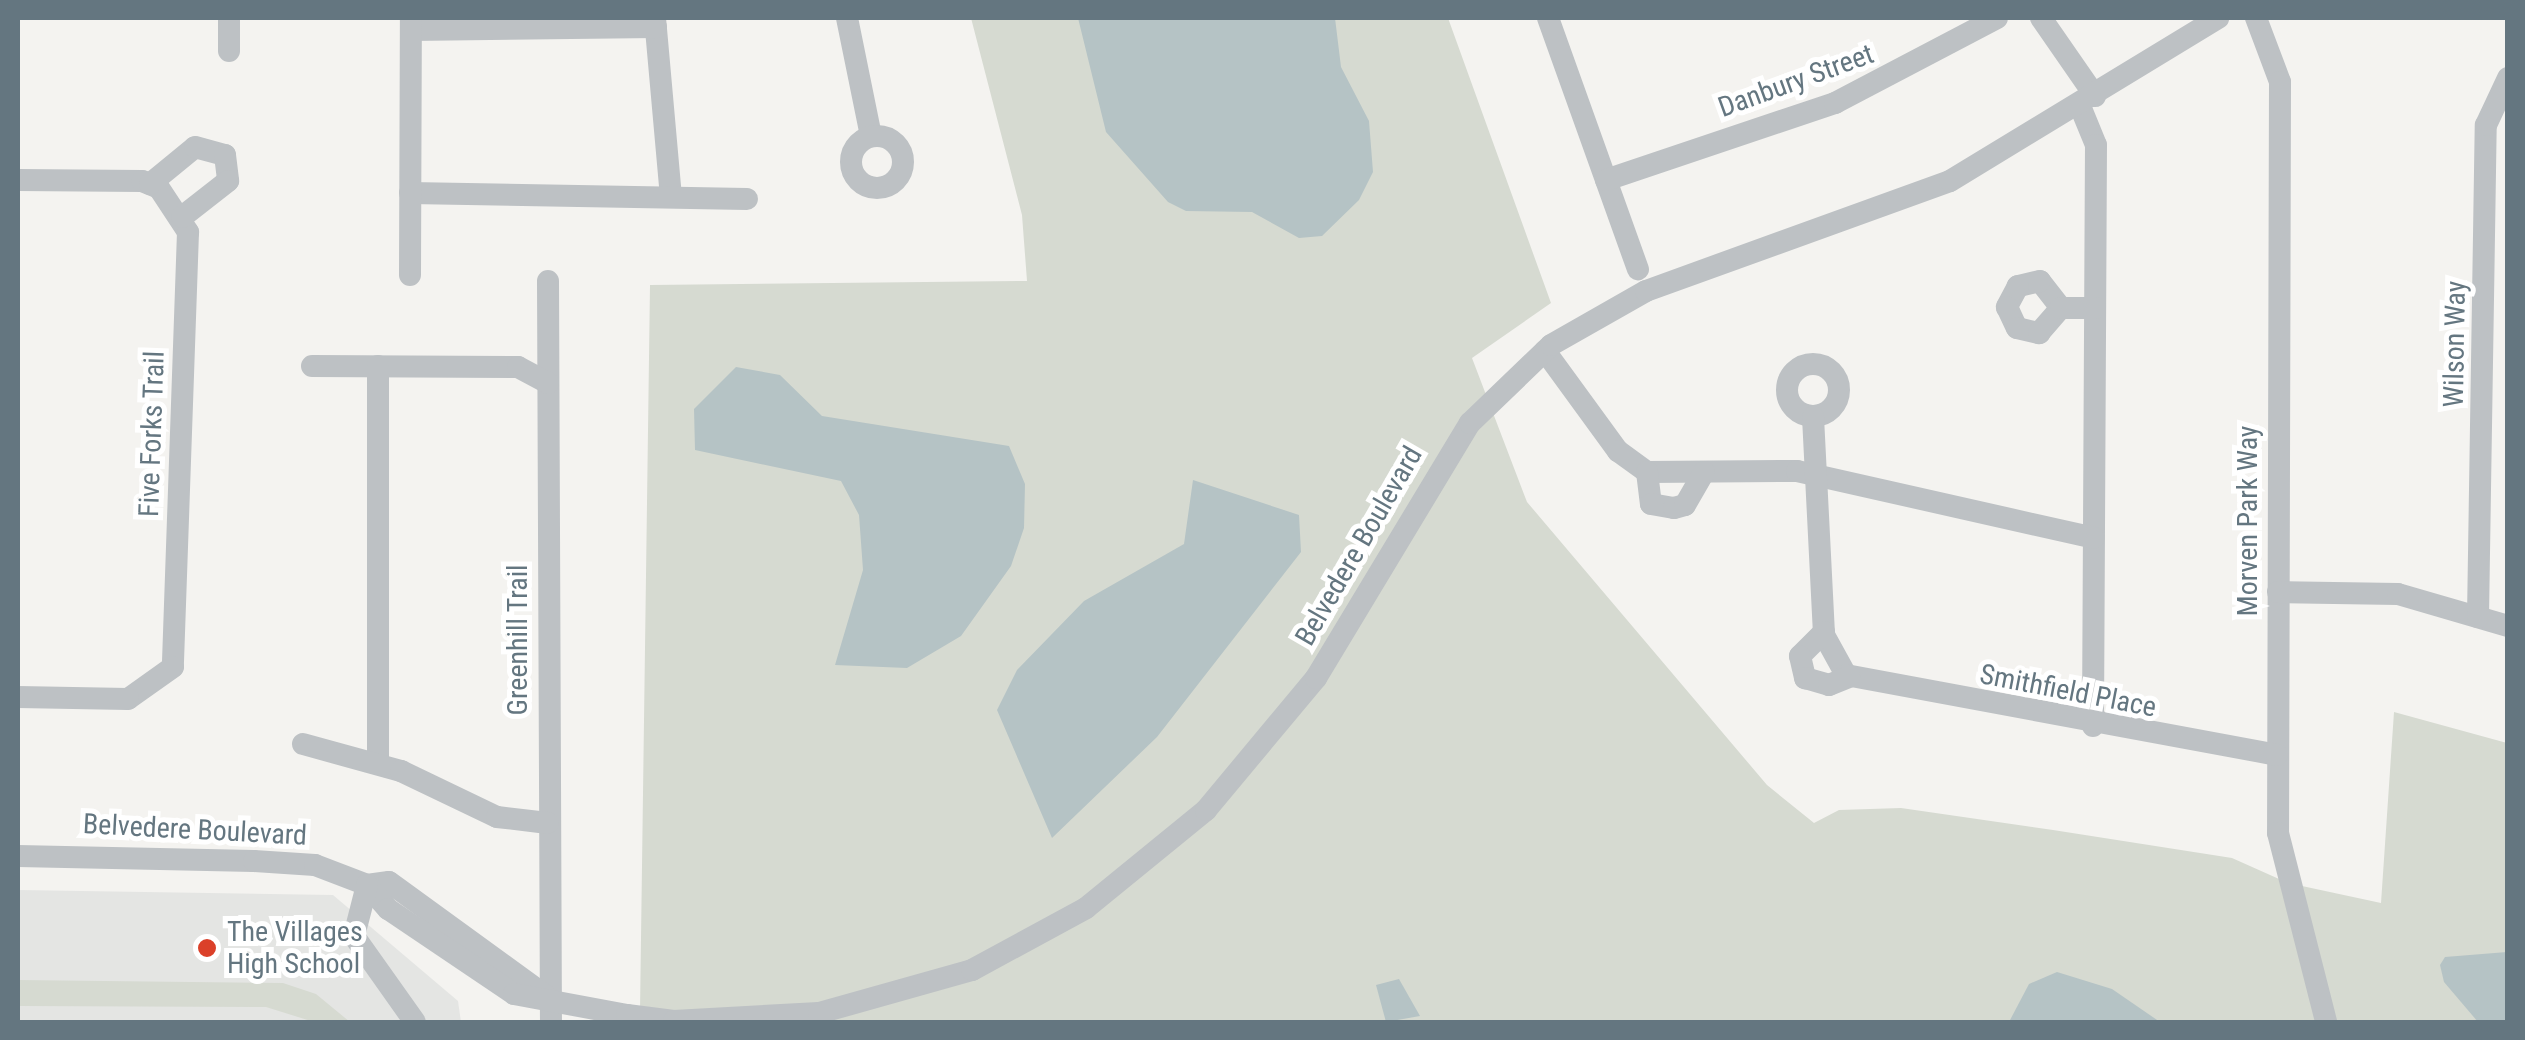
<!DOCTYPE html>
<style>
body{margin:0}
#map{position:relative;width:2525px;height:1040px;overflow:hidden;background:#f4f3f0;font-family:"Roboto Condensed",sans-serif}
div>[style]{position:absolute}
.built>*{inset:0;background:#e4e5e3}
.green>*{inset:0;background:#d6dad1}
.water>*{inset:0;background:#b5c3c5}
.minor>*{height:22px;margin:-11px;padding:0 11px;transform-origin:11px;border-radius:11px;background:#bdc1c4}
.minor>.ring{margin:-11px;padding:0;box-sizing:content-box;background:none;border:22px solid #bdc1c4;border-radius:50%}
.dots>*{width:28px;height:28px;translate:-50% -50%;box-sizing:border-box;border:5px solid #fff;border-radius:50%}
span{translate:-50% -50%;white-space:nowrap;text-align:center;line-height:1.15;-webkit-text-stroke:10px #fff;paint-order:stroke}
.street-label{font-size:28px;color:#647680}
.poi-label{font-size:28px;color:#647680}
.left{translate:0 -50%;text-align:left}
.frame{position:absolute;inset:0;border:20px solid #647680;pointer-events:none}
</style>
<div id="map">
<div class="built">
<i style="clip-path:polygon(18px 890px,333px 895px,458px 1001px,461px 1022px,18px 1022px)"></i>
</div>
<div class="green">
<i style="clip-path:polygon(971px 18px,1448px 18px,1551px 303px,1472px 358px,1527px 502px,1767px 785px,1814px 823px,1839px 810px,1901px 808px,2053px 830px,2232px 858px,2288px 883px,2381px 903px,2394px 712px,2507px 743px,2507px 1022px,703px 1022px,640px 1011px,650px 285px,1027px 281px,1022px 215px)"></i>
<i style="clip-path:polygon(18px 980px,283px 983px,316px 994px,350px 1022px,314px 1022px,266px 1007px,18px 1006px)"></i>
</div>
<div class="water">
<i style="clip-path:polygon(1078px 18px,1335px 18px,1341px 67px,1369px 121px,1373px 172px,1359px 200px,1322px 236px,1299px 238px,1252px 212px,1186px 211px,1168px 202px,1106px 132px)"></i>
<i style="clip-path:polygon(736px 367px,780px 375px,822px 416px,1009px 446px,1025px 484px,1024px 528px,1011px 566px,961px 636px,907px 668px,835px 665px,863px 570px,859px 515px,841px 481px,695px 450px,694px 409px)"></i>
<i style="clip-path:polygon(1193px 480px,1299px 515px,1301px 552px,1157px 737px,1052px 838px,997px 710px,1017px 670px,1084px 601px,1184px 544px)"></i>
<i style="clip-path:polygon(2507px 952px,2507px 1022px,2478px 1022px,2444px 982px,2440px 965px,2445px 957px)"></i>
<i style="clip-path:polygon(2057px 972px,2112px 989px,2160px 1022px,2009px 1022px,2029px 984px)"></i>
<i style="clip-path:polygon(1399px 979px,1420px 1016px,1386px 1022px,1376px 985px)"></i>
</div>
<div class="minor">
<i style="left:229px;top:18px;width:33px;rotate:90deg"></i>
<i style="left:655px;top:18px;width:179px;rotate:84.9deg"></i>
<i style="left:847px;top:18px;width:120px;rotate:78.5deg"></i>
<i style="left:1548px;top:18px;width:267px;rotate:70.3deg"></i>
<i style="left:2041px;top:18px;width:95px;rotate:55.3deg"></i>
<i style="left:2256px;top:18px;width:68px;rotate:69.4deg"></i>
<i style="left:2280px;top:82px;width:751px;rotate:90.15deg"></i>
<i style="left:2278px;top:833px;width:195px;rotate:75.7deg"></i>
<i style="left:411px;top:30px;width:245px;rotate:-0.7deg"></i>
<i style="left:2080px;top:106px;width:42px;rotate:67.7deg"></i>
<i style="left:2096px;top:145px;width:581px;rotate:90.3deg"></i>
<i class="ring" style="left:851px;top:136px;width:30px;height:30px"></i>
<i style="left:18px;top:180px;width:124px;rotate:0.5deg"></i>
<i style="left:142px;top:181px;width:18px;rotate:22deg"></i>
<i style="left:159px;top:188px;width:53px;rotate:56.6deg"></i>
<i style="left:188px;top:232px;width:435px;rotate:92deg"></i>
<i style="left:173px;top:667px;width:55px;rotate:144.6deg"></i>
<i style="left:128px;top:699px;width:110px;rotate:-179deg"></i>
<i style="left:1606px;top:180px;width:242px;rotate:-18.6deg"></i>
<i style="left:1835px;top:103px;width:183px;rotate:-27.7deg"></i>
<i style="left:150px;top:184px;width:58px;rotate:-39.4deg"></i>
<i style="left:195px;top:147px;width:31px;rotate:15deg"></i>
<i style="left:225px;top:155px;width:26px;rotate:83deg"></i>
<i style="left:228px;top:181px;width:58px;rotate:142deg"></i>
<i style="left:410px;top:193px;width:337px;rotate:1deg"></i>
<i style="left:410px;top:275px;width:257px;rotate:-89.8deg"></i>
<i style="left:548px;top:281px;width:741px;rotate:89.77deg"></i>
<i style="left:2061px;top:308px;width:34px;rotate:-128deg"></i>
<i style="left:2040px;top:281px;width:23px;rotate:167deg"></i>
<i style="left:2018px;top:286px;width:24px;rotate:118deg"></i>
<i style="left:2007px;top:307px;width:23px;rotate:65deg"></i>
<i style="left:2017px;top:328px;width:23px;rotate:13deg"></i>
<i style="left:2039px;top:333px;width:33px;rotate:-49deg"></i>
<i style="left:2061px;top:308px;width:34px"></i>
<i style="left:1545px;top:351px;width:124px;rotate:53.9deg"></i>
<i style="left:1618px;top:451px;width:36px;rotate:36deg"></i>
<i style="left:1647px;top:472px;width:150px;rotate:-0.4deg"></i>
<i style="left:1797px;top:471px;width:304px;rotate:12.7deg"></i>
<i class="ring" style="left:1787px;top:364px;width:30px;height:30px"></i>
<i style="left:312px;top:366px;width:206px;rotate:0.3deg"></i>
<i style="left:518px;top:367px;width:34px;rotate:28deg"></i>
<i style="left:378px;top:366px;width:397px;rotate:90deg"></i>
<i style="left:1813px;top:417px;width:218px;rotate:87.1deg"></i>
<i style="left:1824px;top:635px;width:46px;rotate:61.2deg"></i>
<i style="left:1846px;top:675px;width:438px;rotate:10.5deg"></i>
<i style="left:1647px;top:472px;width:32px;rotate:83deg"></i>
<i style="left:1651px;top:504px;width:23px;rotate:10deg"></i>
<i style="left:1674px;top:508px;width:11px;rotate:-15deg"></i>
<i style="left:1685px;top:505px;width:38px;rotate:-60deg"></i>
<i style="left:2278px;top:592px;width:120px;rotate:1deg"></i>
<i style="left:2398px;top:594px;width:115px;rotate:16.2deg"></i>
<i style="left:2478px;top:617px;width:492px;rotate:-89.1deg"></i>
<i style="left:2486px;top:125px;width:52px;rotate:-64.9deg"></i>
<i style="left:1824px;top:632px;width:34px;rotate:135deg"></i>
<i style="left:1800px;top:656px;width:23px;rotate:77deg"></i>
<i style="left:1805px;top:678px;width:25px;rotate:16deg"></i>
<i style="left:1829px;top:685px;width:22px;rotate:-22deg"></i>
<i style="left:303px;top:744px;width:102px;rotate:15.4deg"></i>
<i style="left:401px;top:771px;width:106px;rotate:25.6deg"></i>
<i style="left:497px;top:817px;width:51px;rotate:6.7deg"></i>
<i style="left:18px;top:856px;width:236px;rotate:1.2deg"></i>
<i style="left:254px;top:861px;width:61px;rotate:3.8deg"></i>
<i style="left:315px;top:865px;width:56px;rotate:21deg"></i>
<i style="left:367px;top:885px;width:22px;rotate:-8deg"></i>
<i style="left:389px;top:882px;width:199px;rotate:36deg"></i>
<i style="left:367px;top:885px;width:32px;rotate:49deg"></i>
<i style="left:388px;top:909px;width:152px;rotate:34deg"></i>
<i style="left:514px;top:994px;width:115px;rotate:10.5deg"></i>
<i style="left:627px;top:1015px;width:47px;rotate:7.3deg"></i>
<i style="left:674px;top:1021px;width:145px;rotate:-3.2deg"></i>
<i style="left:819px;top:1013px;width:159px;rotate:-15.7deg"></i>
<i style="left:972px;top:970px;width:130px;rotate:-28.5deg"></i>
<i style="left:1086px;top:908px;width:155px;rotate:-39.2deg"></i>
<i style="left:1206px;top:810px;width:172px;rotate:-50.2deg"></i>
<i style="left:1316px;top:678px;width:298px;rotate:-58.9deg"></i>
<i style="left:1470px;top:423px;width:112px;rotate:-43.9deg"></i>
<i style="left:1551px;top:345px;width:109px;rotate:-29.6deg"></i>
<i style="left:1646px;top:291px;width:323px;rotate:-19.9deg"></i>
<i style="left:1950px;top:181px;width:314px;rotate:-31.3deg"></i>
<i style="left:367px;top:885px;width:53px;rotate:104.3deg"></i>
<i style="left:354px;top:936px;width:105px;rotate:54.7deg"></i>
</div>
<div class="dots">
<i style="left:207px;top:948px;background:#db4029"></i>
</div>
<div class="street-label">
<span style="left:1796px;top:81px;rotate:-20deg">Danbury Street</span>
<span style="left:2455px;top:344px;rotate:-89deg">Wilson Way</span>
<span style="left:152px;top:434px;rotate:-88deg">Five Forks Trail</span>
<span style="left:2248px;top:521px;rotate:-90deg">Morven Park Way</span>
<span style="left:1359px;top:546px;rotate:-60deg">Belvedere Boulevard</span>
<span style="left:518px;top:640px;rotate:-90deg">Greenhill Trail</span>
<span style="left:2068px;top:691px;rotate:11deg">Smithfield Place</span>
<span style="left:195px;top:830px;rotate:3deg">Belvedere Boulevard</span>
</div>
<div class="poi-label">
<span class="left" style="left:227px;top:948px">The Villages<br>High School</span>
</div>
<div class="frame"></div>
</div>
